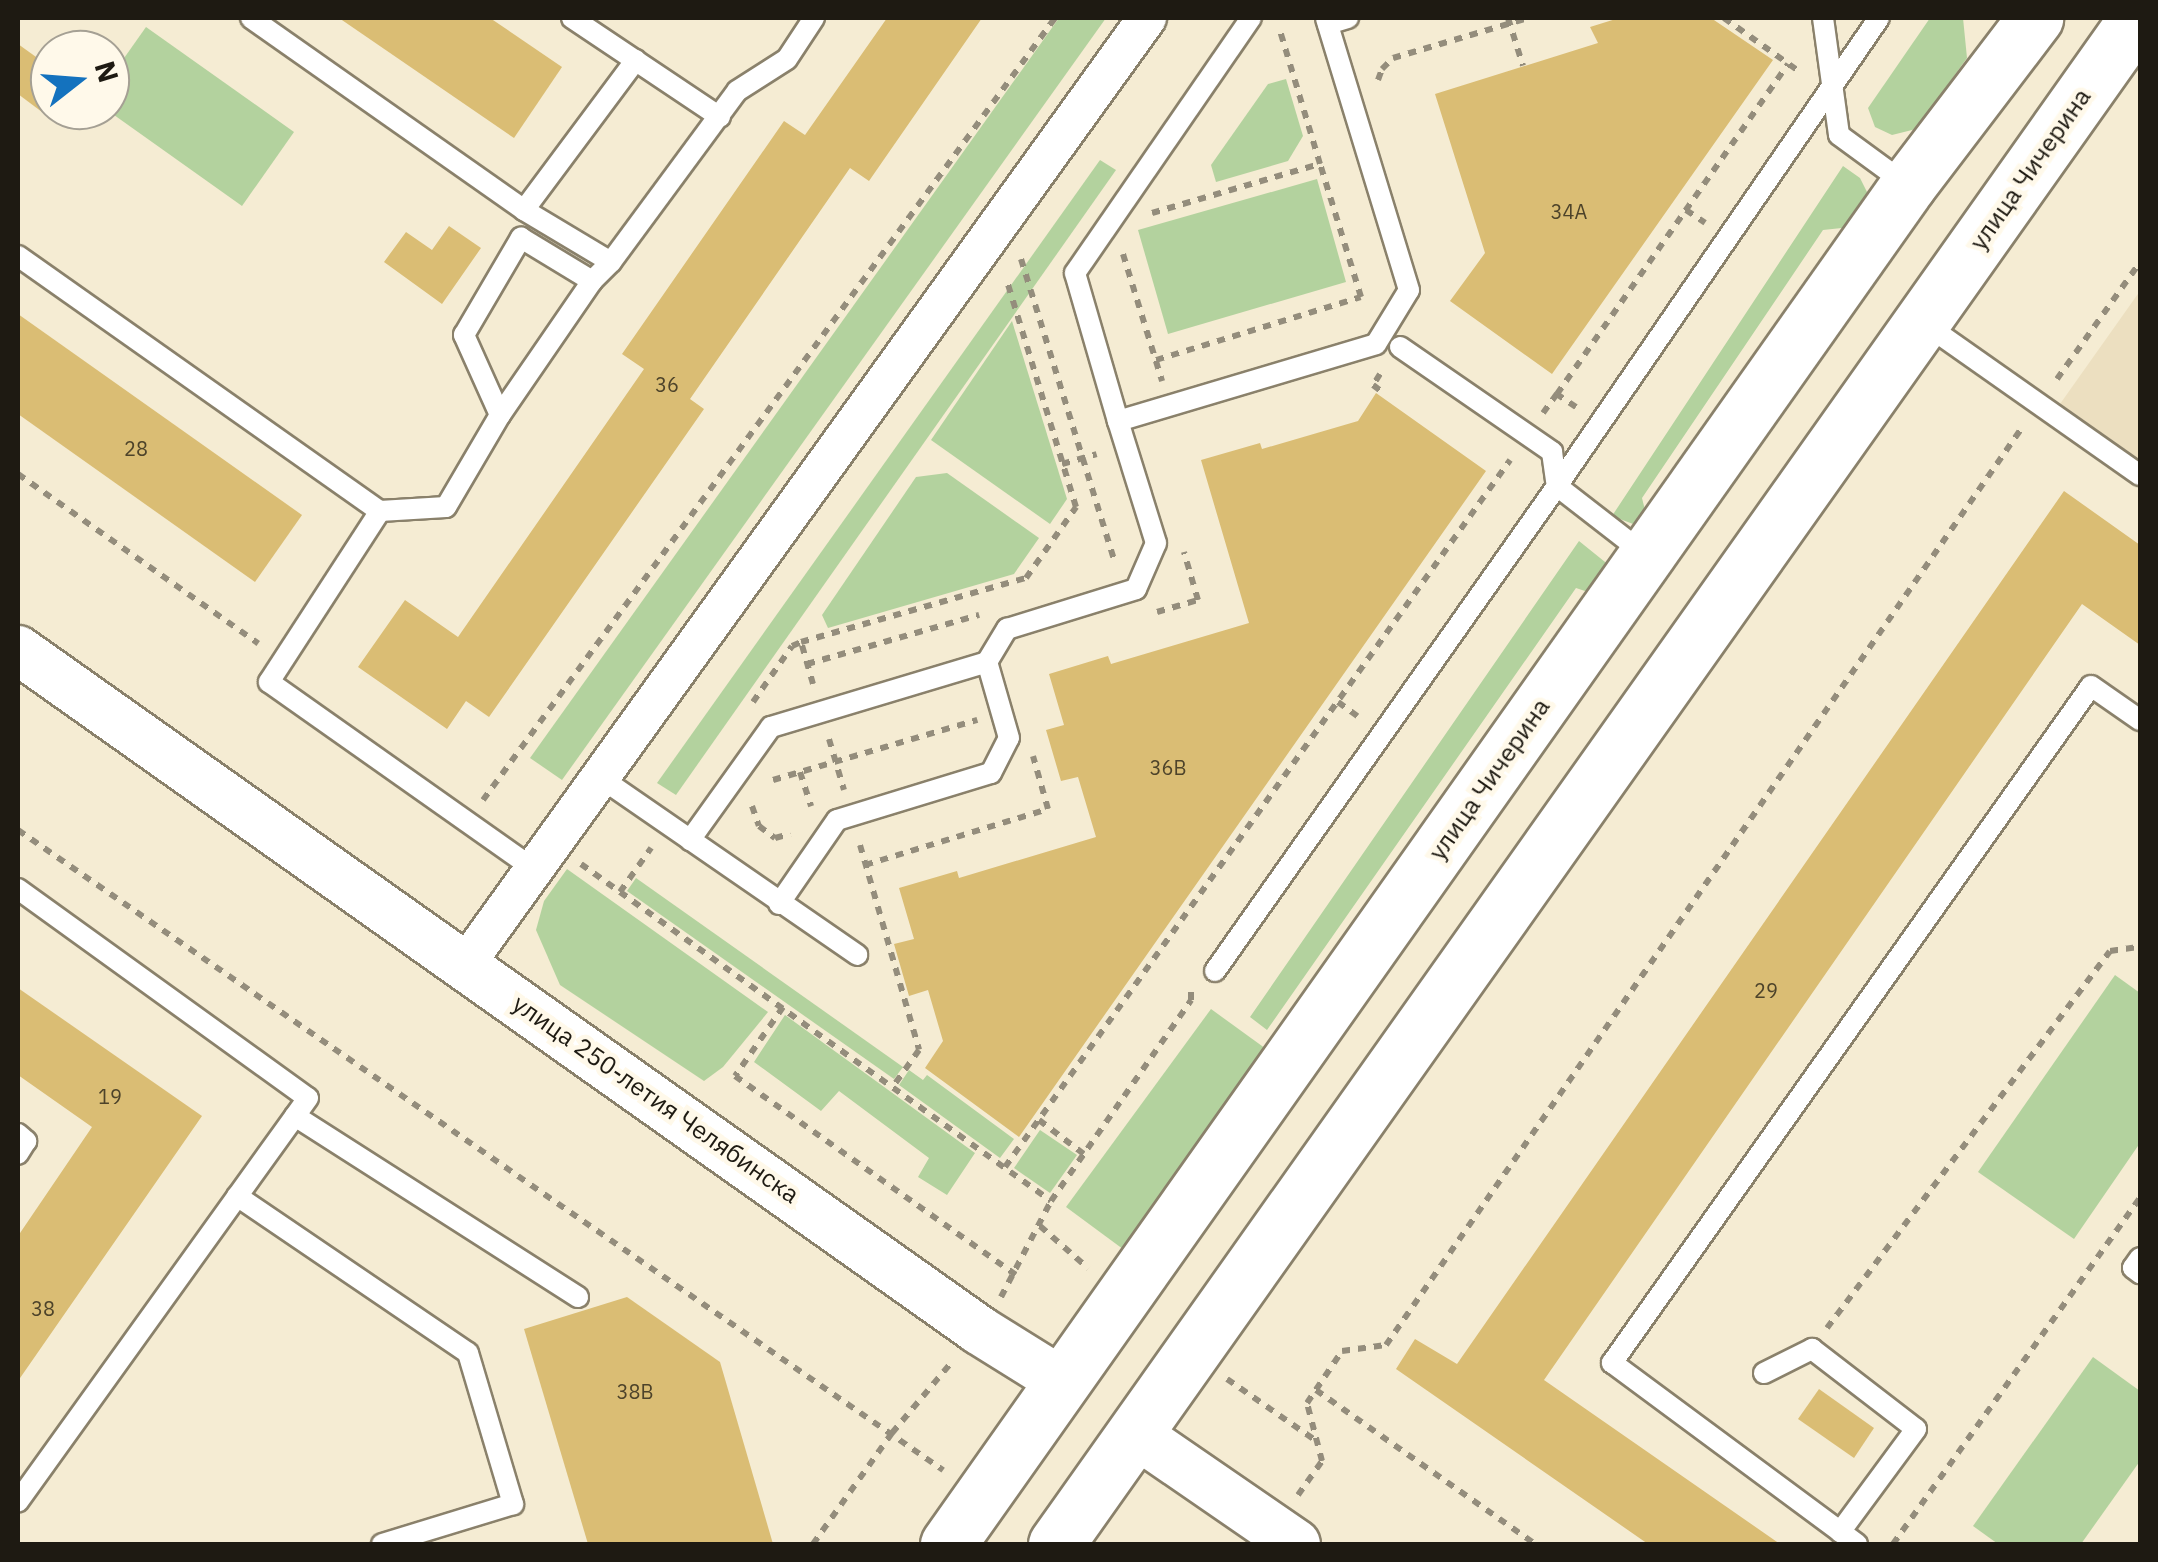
<!DOCTYPE html>
<meta charset="utf-8">
<style>
body{margin:0}
#map{position:relative;width:2158px;height:1562px;overflow:hidden;background:#f5ecd3;font-family:"IBM Plex Sans",sans-serif}
div>[style]{position:absolute}
.built>*{inset:0;background:#ecdfc0}
.green>*{inset:0;background:#b3d29e}
.building>*{inset:0;background:#dabd74}
.path>*{height:6px;margin-top:-3px;transform-origin:0;background:repeating-linear-gradient(90deg,#948d7c 0 8px,transparent 0 16px)}
.roads{filter:drop-shadow(2px 0 #8a816b) drop-shadow(-2px 0 #8a816b) drop-shadow(0 2px #8a816b) drop-shadow(0 -2px #8a816b)}
.service>*{height:20px;margin:-10px;padding:0 10px;transform-origin:10px;border-radius:10px;background:#fff}
.minor>*{height:38px;margin:-19px;padding:0 19px;transform-origin:19px;border-radius:19px;background:#fff}
.tertiary>*{height:48px;margin:-24px;padding:0 24px;transform-origin:24px;border-radius:24px;background:#fff}
.primary>*{height:55px;margin:-27.5px;padding:0 27.5px;transform-origin:27.5px;border-radius:27.5px;background:#fff}
span{translate:-50% -50%;white-space:nowrap;text-align:center;line-height:1.15;-webkit-text-stroke:9px #fff9ea;paint-order:stroke}
.number-label{font-size:20px;color:#4d432a}
.number-label span{-webkit-text-stroke-width:0}
.street-label{font-size:25px;color:#1e1a12}
.frame{position:absolute;inset:0;border:20px solid #1e1a12;pointer-events:none}
.north{position:absolute;left:30px;top:30px;width:100px;height:100px;box-sizing:border-box;background:#fff9ea;border:2px solid #a5a094;border-radius:50%;rotate:73deg;font-size:28px;font-weight:700;line-height:40px;text-align:center;color:#1e1a12}
.north::after{content:'';display:block;margin:auto;width:35px;height:45px;background:#1472be;clip-path:polygon(50% 0,100% 100%,50% 72%,0 100%)}
</style>
<div id="map">
<div class="built">
<i style="clip-path:polygon(2140px 291px,2140px 463px,2060px 404px)"></i>
</div>
<div class="green">
<i style="clip-path:polygon(1059px 18px,1106px 18px,562px 780px,530px 758px)"></i>
<i style="clip-path:polygon(1930px 18px,1963px 18px,1967px 58px,1916px 129px,1892px 135px,1875px 127px,1868px 108px)"></i>
<i style="clip-path:polygon(146px 27px,294px 132px,242px 206px,107px 110px,110px 78px)"></i>
<i style="clip-path:polygon(1286px 79px,1303px 136px,1288px 161px,1216px 182px,1211px 165px,1268px 84px)"></i>
<i style="clip-path:polygon(1100px 160px,1116px 170px,676px 795px,657px 783px)"></i>
<i style="clip-path:polygon(1843px 166px,1860px 178px,1869px 196px,1851px 227px,1823px 230px,1642px 498px,1647px 518px,1641px 527px,1612px 516px)"></i>
<i style="clip-path:polygon(1317px 179px,1346px 282px,1168px 334px,1138px 230px)"></i>
<i style="clip-path:polygon(1012px 321px,1067px 499px,1050px 524px,931px 440px)"></i>
<i style="clip-path:polygon(947px 473px,1039px 538px,1014px 574px,828px 628px,822px 615px,916px 477px)"></i>
<i style="clip-path:polygon(1579px 541px,1610px 566px,1591px 593px,1576px 588px,1267px 1030px,1250px 1017px)"></i>
<i style="clip-path:polygon(567px 869px,768px 1012px,723px 1067px,704px 1081px,560px 985px,536px 930px,544px 901px)"></i>
<i style="clip-path:polygon(636px 878px,903px 1067px,894px 1079px,627px 891px)"></i>
<i style="clip-path:polygon(2115px 975px,2140px 993px,2140px 1143px,2074px 1239px,1978px 1172px)"></i>
<i style="clip-path:polygon(1211px 1009px,1277px 1057px,1131px 1255px,1066px 1207px)"></i>
<i style="clip-path:polygon(785px 1015px,975px 1153px,947px 1195px,918px 1177px,929px 1158px,839px 1091px,821px 1111px,754px 1062px)"></i>
<i style="clip-path:polygon(909px 1070px,923px 1080px,927px 1075px,1014px 1139px,1000px 1158px,899px 1085px)"></i>
<i style="clip-path:polygon(1040px 1130px,1077px 1155px,1050px 1193px,1014px 1168px)"></i>
<i style="clip-path:polygon(2093px 1357px,2140px 1391px,2140px 1461px,2081px 1544px,1998px 1544px,1973px 1526px)"></i>
</div>
<div class="building">
<i style="clip-path:polygon(339px 18px,490px 18px,562px 67px,514px 138px)"></i>
<i style="clip-path:polygon(887px 18px,982px 18px,869px 181px,850px 168px,690px 399px,704px 409px,489px 717px,466px 701px,447px 729px,358px 667px,405px 600px,458px 637px,644px 369px,622px 354px,784px 121px,805px 135px)"></i>
<i style="clip-path:polygon(1619px 18px,1711px 18px,1773px 60px,1552px 374px,1450px 301px,1485px 253px,1435px 94px,1598px 43px,1590px 27px)"></i>
<i style="clip-path:polygon(18px 44px,50px 67px,50px 118px,18px 94px)"></i>
<i style="clip-path:polygon(449px 226px,481px 248px,442px 304px,384px 262px,406px 232px,432px 250px)"></i>
<i style="clip-path:polygon(18px 314px,302px 515px,255px 582px,18px 414px)"></i>
<i style="clip-path:polygon(1376px 393px,1486px 471px,1019px 1137px,925px 1068px,943px 1041px,928px 990px,909px 996px,894px 944px,914px 939px,899px 888px,957px 871px,959px 878px,1096px 837px,1078px 777px,1061px 781px,1046px 730px,1064px 725px,1049px 674px,1108px 656px,1111px 664px,1249px 623px,1201px 460px,1260px 443px,1262px 449px,1358px 421px)"></i>
<i style="clip-path:polygon(2064px 491px,2140px 545px,2140px 645px,2082px 604px,1544px 1380px,1780px 1544px,1648px 1544px,1396px 1369px,1415px 1339px,1457px 1364px)"></i>
<i style="clip-path:polygon(18px 988px,202px 1116px,18px 1381px,18px 1236px,92px 1127px,18px 1075px)"></i>
<i style="clip-path:polygon(627px 1297px,720px 1362px,773px 1544px,588px 1544px,524px 1329px)"></i>
<i style="clip-path:polygon(1819px 1389px,1874px 1428px,1854px 1458px,1798px 1419px)"></i>
</div>
<div class="path">
<i style="left:1508px;top:18px;width:50px;rotate:72.6deg"></i>
<i style="left:1724px;top:18px;width:93px;rotate:35.4deg"></i>
<i style="left:1378px;top:80px;width:12px;rotate:-70deg"></i>
<i style="left:1382px;top:69px;width:16px;rotate:-45deg"></i>
<i style="left:1393px;top:58px;width:141px;rotate:-16.5deg"></i>
<i style="left:1686px;top:210px;width:23px;rotate:34deg"></i>
<i style="left:1152px;top:213px;width:175px;rotate:-16.3deg"></i>
<i style="left:1320px;top:164px;width:143px;rotate:-106.7deg"></i>
<i style="left:1123px;top:254px;width:133px;rotate:72.9deg"></i>
<i style="left:1021px;top:259px;width:317px;rotate:72.8deg"></i>
<i style="left:1156px;top:360px;width:214px;rotate:-17.1deg"></i>
<i style="left:1361px;top:297px;width:139px;rotate:-107.1deg"></i>
<i style="left:1380px;top:374px;width:13px;rotate:122deg"></i>
<i style="left:1373px;top:385px;width:15px;rotate:37deg"></i>
<i style="left:2057px;top:379px;width:143px;rotate:-54.6deg"></i>
<i style="left:1576px;top:407px;width:23px;rotate:-146deg"></i>
<i style="left:1557px;top:394px;width:403px;rotate:-55deg"></i>
<i style="left:1543px;top:413px;width:24px;rotate:-54deg"></i>
<i style="left:1062px;top:464px;width:36px;rotate:-16deg"></i>
<i style="left:18px;top:474px;width:294px;rotate:35.2deg"></i>
<i style="left:1157px;top:612px;width:43px;rotate:-16.3deg"></i>
<i style="left:1198px;top:600px;width:50px;rotate:-106.3deg"></i>
<i style="left:807px;top:664px;width:179px;rotate:-15.9deg"></i>
<i style="left:813px;top:684px;width:44px;rotate:-105.9deg"></i>
<i style="left:801px;top:642px;width:234px;rotate:-15.9deg"></i>
<i style="left:1026px;top:578px;width:87px;rotate:-54.8deg"></i>
<i style="left:1076px;top:507px;width:239px;rotate:-107deg"></i>
<i style="left:753px;top:702px;width:68px;rotate:-55.1deg"></i>
<i style="left:792px;top:646px;width:10px;rotate:-24deg"></i>
<i style="left:1338px;top:702px;width:24px;rotate:36deg"></i>
<i style="left:829px;top:739px;width:53px;rotate:73.6deg"></i>
<i style="left:800px;top:772px;width:36px;rotate:72deg"></i>
<i style="left:773px;top:780px;width:213px;rotate:-16.4deg"></i>
<i style="left:483px;top:800px;width:969px;rotate:-53.82deg"></i>
<i style="left:752px;top:806px;width:21px;rotate:71deg"></i>
<i style="left:759px;top:826px;width:20px;rotate:37deg"></i>
<i style="left:775px;top:838px;width:16px;rotate:-15deg"></i>
<i style="left:18px;top:830px;width:1125px;rotate:34.68deg"></i>
<i style="left:860px;top:845px;width:213px;rotate:73.9deg"></i>
<i style="left:919px;top:1050px;width:43px;rotate:125.5deg"></i>
<i style="left:581px;top:864px;width:578px;rotate:35.64deg"></i>
<i style="left:865px;top:865px;width:191px;rotate:-17deg"></i>
<i style="left:1048px;top:809px;width:55px;rotate:-105.8deg"></i>
<i style="left:620px;top:892px;width:54px;rotate:-54.8deg"></i>
<i style="left:783px;top:1007px;width:84px;rotate:124.8deg"></i>
<i style="left:735px;top:1076px;width:344px;rotate:35.3deg"></i>
<i style="left:1039px;top:1120px;width:56px;rotate:37.1deg"></i>
<i style="left:1005px;top:1167px;width:869px;rotate:-54.46deg"></i>
<i style="left:1040px;top:1226px;width:64px;rotate:41.2deg"></i>
<i style="left:1001px;top:1297px;width:108px;rotate:-62.5deg"></i>
<i style="left:1051px;top:1201px;width:245px;rotate:-55.1deg"></i>
<i style="left:1191px;top:1000px;width:9px;rotate:-90deg"></i>
<i style="left:1827px;top:1328px;width:471px;rotate:-53.1deg"></i>
<i style="left:2110px;top:951px;width:30px;rotate:-8deg"></i>
<i style="left:1227px;top:1379px;width:107px;rotate:34.7deg"></i>
<i style="left:1316px;top:1390px;width:268px;rotate:35.1deg"></i>
<i style="left:1298px;top:1495px;width:42px;rotate:-54.8deg"></i>
<i style="left:1322px;top:1461px;width:60px;rotate:-104.5deg"></i>
<i style="left:1307px;top:1403px;width:63px;rotate:-56.1deg"></i>
<i style="left:1342px;top:1351px;width:44px;rotate:-7.8deg"></i>
<i style="left:1386px;top:1345px;width:1118px;rotate:-55.27deg"></i>
<i style="left:813px;top:1544px;width:136px;rotate:-54.6deg"></i>
<i style="left:892px;top:1433px;width:92px;rotate:-49.9deg"></i>
<i style="left:1893px;top:1544px;width:425px;rotate:-54.5deg"></i>
</div>
<div class="roads">
<div class="service">
<i style="left:251px;top:18px;width:334px;rotate:35.1deg"></i>
<i style="left:524px;top:210px;width:101px;rotate:30.9deg"></i>
<i style="left:572px;top:18px;width:178px;rotate:33.8deg"></i>
<i style="left:1823px;top:18px;width:118px;rotate:82.2deg"></i>
<i style="left:1839px;top:135px;width:83px;rotate:36.2deg"></i>
<i style="left:1328px;top:24px;width:21px;rotate:-17deg"></i>
<i style="left:524px;top:210px;width:187px;rotate:-53.3deg"></i>
<i style="left:18px;top:256px;width:443px;rotate:35.2deg"></i>
<i style="left:380px;top:511px;width:66px;rotate:-3.5deg"></i>
<i style="left:446px;top:507px;width:107px;rotate:-59.6deg"></i>
<i style="left:500px;top:415px;width:163px;rotate:-55.5deg"></i>
<i style="left:592px;top:281px;width:27px;rotate:-45deg"></i>
<i style="left:611px;top:262px;width:212px;rotate:-53.6deg"></i>
<i style="left:737px;top:91px;width:59px;rotate:-32.6deg"></i>
<i style="left:787px;top:59px;width:49px;rotate:-56.6deg"></i>
<i style="left:1925px;top:324px;width:263px;rotate:35.1deg"></i>
<i style="left:1400px;top:347px;width:185px;rotate:34.6deg"></i>
<i style="left:1552px;top:452px;width:34px;rotate:82deg"></i>
<i style="left:1557px;top:486px;width:113px;rotate:37.8deg"></i>
<i style="left:500px;top:415px;width:88px;rotate:-114.2deg"></i>
<i style="left:464px;top:335px;width:113px;rotate:-59.6deg"></i>
<i style="left:521px;top:238px;width:83px;rotate:31.2deg"></i>
<i style="left:1118px;top:421px;width:154px;rotate:-106.2deg"></i>
<i style="left:1075px;top:273px;width:310px;rotate:-55.4deg"></i>
<i style="left:380px;top:511px;width:204px;rotate:123deg"></i>
<i style="left:269px;top:682px;width:321px;rotate:35.2deg"></i>
<i style="left:598px;top:776px;width:315px;rotate:34.6deg"></i>
<i style="left:690px;top:840px;width:139px;rotate:-54.4deg"></i>
<i style="left:771px;top:727px;width:226px;rotate:-16.7deg"></i>
<i style="left:18px;top:889px;width:357px;rotate:35.8deg"></i>
<i style="left:308px;top:1098px;width:497px;rotate:125.7deg"></i>
<i style="left:779px;top:904px;width:102px;rotate:-55.4deg"></i>
<i style="left:837px;top:820px;width:161px;rotate:-17deg"></i>
<i style="left:991px;top:773px;width:39px;rotate:-63deg"></i>
<i style="left:1009px;top:738px;width:79px;rotate:-106.1deg"></i>
<i style="left:987px;top:662px;width:39px;rotate:-59deg"></i>
<i style="left:1007px;top:629px;width:135px;rotate:-17.2deg"></i>
<i style="left:1136px;top:589px;width:50px;rotate:-66.5deg"></i>
<i style="left:1156px;top:543px;width:128px;rotate:-107.3deg"></i>
<i style="left:1118px;top:421px;width:269px;rotate:-16.6deg"></i>
<i style="left:1376px;top:344px;width:63px;rotate:-58.6deg"></i>
<i style="left:1409px;top:290px;width:284px;rotate:-107deg"></i>
<i style="left:1215px;top:971px;width:593px;rotate:-54.81deg"></i>
<i style="left:1557px;top:486px;width:568px;rotate:-55.47deg"></i>
<i style="left:295px;top:1116px;width:336px;rotate:32.6deg"></i>
<i style="left:18px;top:1134px;width:11px;rotate:41deg"></i>
<i style="left:26px;top:1141px;width:15px;rotate:122deg"></i>
<i style="left:237px;top:1196px;width:279px;rotate:34.2deg"></i>
<i style="left:468px;top:1353px;width:158px;rotate:73.4deg"></i>
<i style="left:513px;top:1504px;width:137px;rotate:163deg"></i>
<i style="left:2140px;top:1258px;width:12px;rotate:125deg"></i>
<i style="left:2133px;top:1268px;width:9px;rotate:36deg"></i>
<i style="left:1764px;top:1373px;width:54px;rotate:-26.6deg"></i>
<i style="left:1812px;top:1349px;width:131px;rotate:37.6deg"></i>
<i style="left:1916px;top:1429px;width:128px;rotate:126.4deg"></i>
<i style="left:1857px;top:1544px;width:305px;rotate:-143.5deg"></i>
<i style="left:1612px;top:1363px;width:829px;rotate:-54.72deg"></i>
<i style="left:2091px;top:686px;width:60px;rotate:34.8deg"></i>
</div>
<div class="minor">
<i style="left:465px;top:965px;width:1167px;rotate:-54.24deg"></i>
</div>
<div class="tertiary">
<i style="left:18px;top:650px;width:1177px;rotate:35.28deg"></i>
<i style="left:979px;top:1330px;width:100px;rotate:31.9deg"></i>
<i style="left:1136px;top:1434px;width:194px;rotate:34.5deg"></i>
</div>
<div class="primary">
<i style="left:948px;top:1544px;width:1664px;rotate:-54.76deg"></i>
<i style="left:1908px;top:185px;width:210px;rotate:-52.7deg"></i>
<i style="left:1056px;top:1544px;width:1870px;rotate:-54.69deg"></i>
</div>
</div>
<div class="number-label">
<span style="left:1569px;top:211px">34А</span>
<span style="left:667px;top:384px">36</span>
<span style="left:136px;top:448px">28</span>
<span style="left:1168px;top:767px">36В</span>
<span style="left:1766px;top:990px">29</span>
<span style="left:110px;top:1096px">19</span>
<span style="left:43px;top:1308px">38</span>
<span style="left:635px;top:1391px">38В</span>
</div>
<div class="street-label">
<span style="left:2030px;top:169px;rotate:-55deg">улица Чичерина</span>
<span style="left:1489px;top:779px;rotate:-55deg">улица Чичерина</span>
<span style="left:656px;top:1099px;rotate:35deg">улица 250-летия Челябинска</span>
</div>
<div class="frame"></div>
<div class="north">N</div>
</div>
